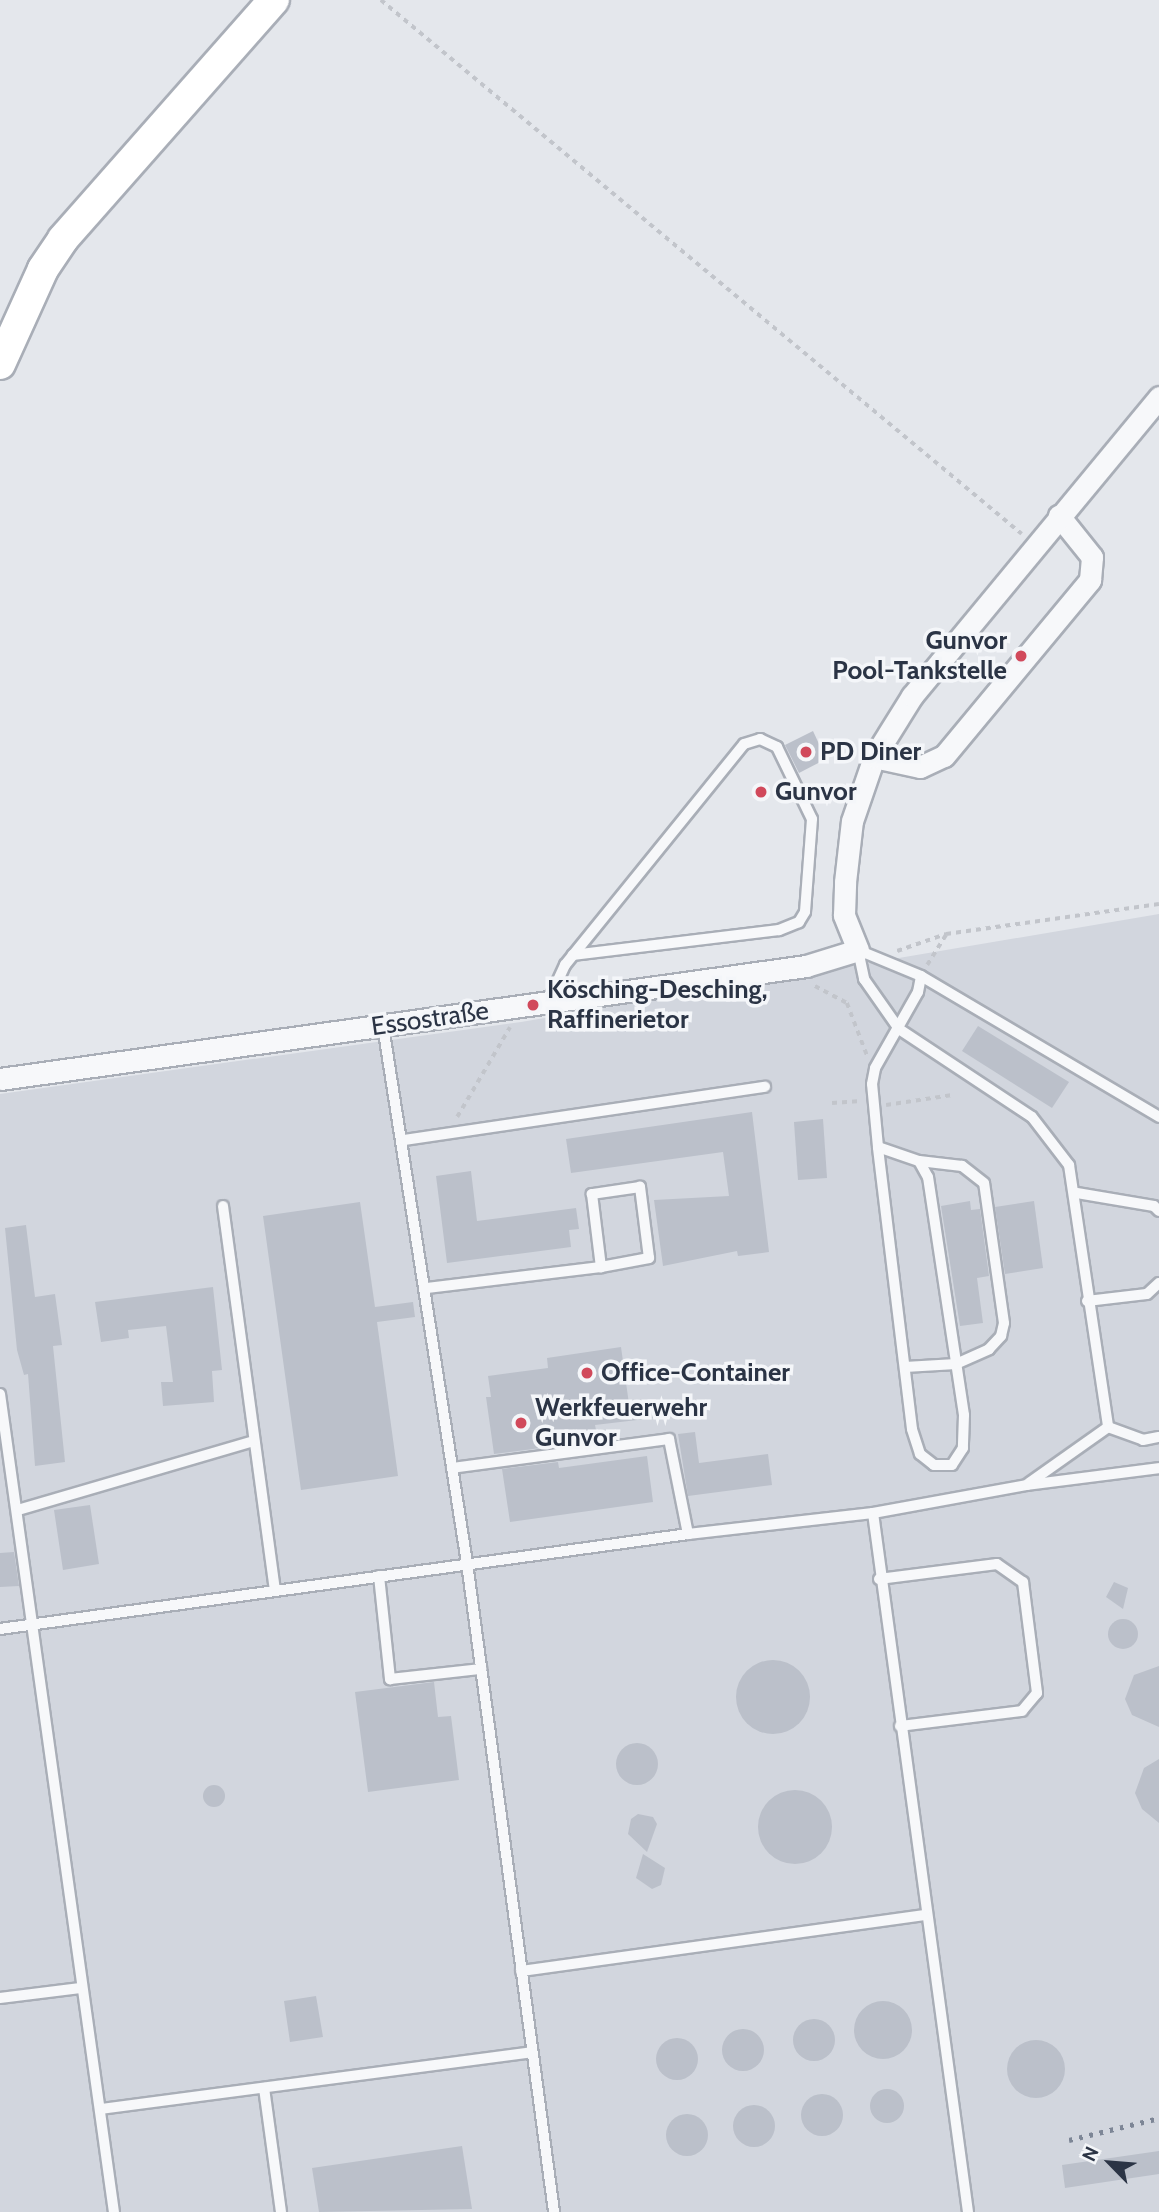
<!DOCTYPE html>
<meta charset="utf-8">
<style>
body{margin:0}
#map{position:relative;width:1159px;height:2212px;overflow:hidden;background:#e4e7ec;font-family:Cabin,sans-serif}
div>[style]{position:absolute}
.built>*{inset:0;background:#d2d6de}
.building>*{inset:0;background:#bbc0ca}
.round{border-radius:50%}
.path>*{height:3.5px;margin-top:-1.75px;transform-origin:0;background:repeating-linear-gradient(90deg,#c2c5cb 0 5px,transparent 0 10px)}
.roads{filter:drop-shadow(2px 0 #a9aeb7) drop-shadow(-2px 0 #a9aeb7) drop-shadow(0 2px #a9aeb7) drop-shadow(0 -2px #a9aeb7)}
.lane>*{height:10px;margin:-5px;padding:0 5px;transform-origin:5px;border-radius:5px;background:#f7f8fa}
.street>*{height:21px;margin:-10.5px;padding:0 10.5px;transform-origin:10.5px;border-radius:10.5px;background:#f7f8fa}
.secondary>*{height:30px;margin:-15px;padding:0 15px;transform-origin:15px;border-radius:15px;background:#fff}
.rail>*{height:5px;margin-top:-2.5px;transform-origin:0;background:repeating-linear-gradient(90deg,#7d8696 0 3.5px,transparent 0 10.5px)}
.dots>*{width:19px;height:19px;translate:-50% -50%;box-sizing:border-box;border:4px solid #f4f6f9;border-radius:50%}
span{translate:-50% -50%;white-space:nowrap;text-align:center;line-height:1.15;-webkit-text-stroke:7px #f4f6f9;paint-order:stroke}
.poi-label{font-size:26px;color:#2b3445;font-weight:700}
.right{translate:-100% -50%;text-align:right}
.left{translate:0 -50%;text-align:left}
.street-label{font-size:26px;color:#2b3445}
.north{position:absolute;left:1075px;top:2128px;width:70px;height:70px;-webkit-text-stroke:5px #f4f6f9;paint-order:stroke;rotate:295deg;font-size:19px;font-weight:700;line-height:28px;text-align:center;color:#2b3445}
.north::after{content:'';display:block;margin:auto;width:24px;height:32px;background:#2b3445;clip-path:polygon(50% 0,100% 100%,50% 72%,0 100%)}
</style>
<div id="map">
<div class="built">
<i style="clip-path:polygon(1159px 914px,1159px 2212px,0 2212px,0 1094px,521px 1022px)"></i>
</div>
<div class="building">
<i style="clip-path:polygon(813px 731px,826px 759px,799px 773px,785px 745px)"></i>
<i style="clip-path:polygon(978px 1026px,1069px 1082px,1052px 1108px,962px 1051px)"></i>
<i style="clip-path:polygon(752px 1112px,769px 1252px,738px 1256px,737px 1251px,663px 1266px,654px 1200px,729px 1196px,723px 1152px,571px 1173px,566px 1139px)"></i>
<i style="clip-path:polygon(823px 1119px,827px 1178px,798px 1180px,794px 1122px)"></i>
<i style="clip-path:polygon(471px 1171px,477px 1221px,576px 1208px,579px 1229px,569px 1230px,571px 1247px,447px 1263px,436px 1176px)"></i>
<i style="clip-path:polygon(970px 1201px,971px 1210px,980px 1209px,989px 1276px,977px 1278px,983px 1323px,960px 1326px,941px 1206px)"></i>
<i style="clip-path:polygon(1034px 1201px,1043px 1268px,1005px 1274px,995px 1207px)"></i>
<i style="clip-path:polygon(360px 1202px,375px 1307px,413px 1302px,415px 1317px,377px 1322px,398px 1476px,301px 1490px,263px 1216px)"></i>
<i style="clip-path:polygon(26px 1225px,35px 1297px,55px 1294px,62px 1345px,53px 1346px,65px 1462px,35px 1466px,28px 1374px,24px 1375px,17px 1350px,5px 1228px)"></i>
<i style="clip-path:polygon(213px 1287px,222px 1370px,212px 1371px,214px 1402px,163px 1406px,161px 1382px,173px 1382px,166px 1326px,128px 1330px,129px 1338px,101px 1342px,95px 1302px)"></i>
<i style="clip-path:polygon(621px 1347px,629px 1404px,652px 1402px,654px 1418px,595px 1425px,596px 1430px,554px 1436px,556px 1446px,494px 1454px,486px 1397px,491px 1397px,488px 1376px,548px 1368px,547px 1358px)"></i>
<i style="clip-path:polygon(695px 1432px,699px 1463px,768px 1454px,772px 1485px,688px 1496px,678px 1434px)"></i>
<i style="clip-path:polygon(647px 1456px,653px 1502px,510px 1522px,502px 1469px,558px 1462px,559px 1468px)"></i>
<i style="clip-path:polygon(90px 1505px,99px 1564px,63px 1570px,54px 1510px)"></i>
<i style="clip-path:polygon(14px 1552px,19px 1586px,0 1587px,0 1553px)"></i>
<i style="clip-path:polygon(1114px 1582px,1128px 1588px,1123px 1609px,1106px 1597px)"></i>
<i class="round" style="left:1108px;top:1619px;width:30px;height:30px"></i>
<i class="round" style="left:736px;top:1660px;width:74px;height:74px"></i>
<i style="clip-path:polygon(1159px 1666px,1159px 1727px,1132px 1715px,1125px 1699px,1134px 1675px)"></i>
<i style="clip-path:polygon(434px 1682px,438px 1717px,451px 1716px,459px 1780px,368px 1792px,355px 1692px)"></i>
<i class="round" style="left:616px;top:1743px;width:42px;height:42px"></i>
<i style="clip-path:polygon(1159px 1759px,1159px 1823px,1142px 1809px,1135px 1793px,1144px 1768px)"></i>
<i class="round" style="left:203px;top:1785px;width:22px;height:22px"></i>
<i class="round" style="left:758px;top:1790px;width:74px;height:74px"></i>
<i style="clip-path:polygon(638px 1814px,653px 1817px,657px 1824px,647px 1852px,628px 1834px,631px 1819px)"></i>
<i style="clip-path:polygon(643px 1854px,665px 1868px,661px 1885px,652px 1889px,636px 1878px)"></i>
<i style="clip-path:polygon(316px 1996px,323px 2037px,290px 2042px,284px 2001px)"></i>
<i class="round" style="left:854px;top:2001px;width:58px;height:58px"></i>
<i class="round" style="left:793px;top:2019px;width:42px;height:42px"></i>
<i class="round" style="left:722px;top:2029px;width:42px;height:42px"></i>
<i class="round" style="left:656px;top:2038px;width:42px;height:42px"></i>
<i class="round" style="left:1007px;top:2040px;width:58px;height:58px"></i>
<i class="round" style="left:870px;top:2089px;width:34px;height:34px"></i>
<i class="round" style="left:801px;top:2094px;width:42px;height:42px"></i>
<i class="round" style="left:733px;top:2105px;width:42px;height:42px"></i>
<i class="round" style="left:666px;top:2114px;width:42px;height:42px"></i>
<i style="clip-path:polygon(462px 2146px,472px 2209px,319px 2212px,312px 2168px)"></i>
<i style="clip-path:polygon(1159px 2151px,1159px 2174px,1065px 2188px,1062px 2165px)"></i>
</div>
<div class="path">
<i style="left:381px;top:0;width:834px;rotate:39.8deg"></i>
<i style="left:897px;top:951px;width:52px;rotate:-19.1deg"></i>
<i style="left:946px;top:934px;width:215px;rotate:-8deg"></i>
<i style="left:927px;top:965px;width:36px;rotate:-58deg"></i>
<i style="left:815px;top:986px;width:36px;rotate:28deg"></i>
<i style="left:847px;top:1003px;width:56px;rotate:69deg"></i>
<i style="left:832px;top:1103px;width:29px;rotate:-4deg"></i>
<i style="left:886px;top:1105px;width:67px;rotate:-8.6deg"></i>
<i style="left:457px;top:1117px;width:104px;rotate:-59.5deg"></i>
</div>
<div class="roads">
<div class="lane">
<i style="left:858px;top:950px;width:30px;rotate:78deg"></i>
<i style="left:864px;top:979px;width:61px;rotate:55deg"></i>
<i style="left:899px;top:1029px;width:159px;rotate:33.5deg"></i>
<i style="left:1032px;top:1117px;width:61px;rotate:52.4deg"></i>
<i style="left:1069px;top:1165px;width:265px;rotate:81.5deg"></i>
<i style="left:1108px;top:1427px;width:37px;rotate:20deg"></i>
<i style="left:1143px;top:1440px;width:16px;rotate:-11deg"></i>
<i style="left:858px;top:950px;width:68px;rotate:22.4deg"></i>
<i style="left:921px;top:976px;width:277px;rotate:30.6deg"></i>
<i style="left:548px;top:1002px;width:41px;rotate:-65.3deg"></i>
<i style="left:565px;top:965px;width:284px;rotate:-51deg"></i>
<i style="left:744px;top:744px;width:17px;rotate:-17deg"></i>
<i style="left:760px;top:739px;width:19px;rotate:25deg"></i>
<i style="left:777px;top:747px;width:80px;rotate:64.1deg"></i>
<i style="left:812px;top:819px;width:93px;rotate:94.3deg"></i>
<i style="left:805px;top:912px;width:12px;rotate:121deg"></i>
<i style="left:799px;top:922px;width:22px;rotate:158deg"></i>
<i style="left:779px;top:930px;width:208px;rotate:173.1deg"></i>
<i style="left:383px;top:1026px;width:544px;rotate:81.11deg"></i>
<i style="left:467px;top:1563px;width:655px;rotate:82.36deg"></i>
<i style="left:404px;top:1140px;width:365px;rotate:-8.4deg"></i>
<i style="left:878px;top:1147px;width:43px;rotate:18.9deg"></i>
<i style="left:919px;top:1161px;width:18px;rotate:61deg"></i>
<i style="left:928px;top:1177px;width:241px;rotate:81.4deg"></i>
<i style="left:964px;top:1415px;width:33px;rotate:92deg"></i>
<i style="left:963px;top:1448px;width:20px;rotate:123deg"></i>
<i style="left:952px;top:1465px;width:18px;rotate:180deg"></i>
<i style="left:934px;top:1465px;width:18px;rotate:-142deg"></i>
<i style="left:920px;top:1454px;width:26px;rotate:-108deg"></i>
<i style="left:912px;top:1429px;width:284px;rotate:-96.9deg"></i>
<i style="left:878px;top:1147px;width:63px;rotate:-95.4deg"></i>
<i style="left:872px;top:1084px;width:16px;rotate:-79deg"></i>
<i style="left:875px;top:1068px;width:87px;rotate:-60.5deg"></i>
<i style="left:918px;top:992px;width:16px;rotate:-79deg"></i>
<i style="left:1077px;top:1193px;width:78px;rotate:9.6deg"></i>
<i style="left:1154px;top:1206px;width:7px;rotate:45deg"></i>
<i style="left:223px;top:1206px;width:388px;rotate:82.3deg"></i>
<i style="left:427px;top:1288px;width:175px;rotate:-6.9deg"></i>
<i style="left:601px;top:1267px;width:49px;rotate:-10.6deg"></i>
<i style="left:649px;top:1258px;width:72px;rotate:-97.2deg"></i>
<i style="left:640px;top:1187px;width:49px;rotate:171.7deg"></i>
<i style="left:592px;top:1194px;width:74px;rotate:83deg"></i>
<i style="left:1087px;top:1301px;width:60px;rotate:-6.7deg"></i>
<i style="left:1147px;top:1294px;width:16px;rotate:-43deg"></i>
<i style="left:905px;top:1367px;width:51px;rotate:-3.4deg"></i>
<i style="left:956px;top:1364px;width:36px;rotate:-24deg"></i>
<i style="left:989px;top:1349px;width:18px;rotate:-47deg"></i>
<i style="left:1001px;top:1336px;width:13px;rotate:-77deg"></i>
<i style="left:1004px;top:1323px;width:141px;rotate:-98.1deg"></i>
<i style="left:984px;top:1183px;width:28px;rotate:-142deg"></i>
<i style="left:962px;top:1166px;width:43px;rotate:-173.4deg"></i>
<i style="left:0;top:1394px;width:826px;rotate:82.07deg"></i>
<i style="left:452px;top:1468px;width:219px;rotate:-7.6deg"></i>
<i style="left:669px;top:1439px;width:97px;rotate:78.7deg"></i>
<i style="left:1029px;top:1483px;width:97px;rotate:-35.3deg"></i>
<i style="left:18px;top:1510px;width:246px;rotate:-16.3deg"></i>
<i style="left:873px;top:1513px;width:705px;rotate:82.26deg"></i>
<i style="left:379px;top:1576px;width:104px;rotate:83.9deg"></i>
<i style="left:390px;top:1679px;width:92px;rotate:-6.3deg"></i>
<i style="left:879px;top:1579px;width:119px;rotate:-7.2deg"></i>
<i style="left:997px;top:1564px;width:32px;rotate:35deg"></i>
<i style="left:1023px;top:1582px;width:112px;rotate:82.8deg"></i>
<i style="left:1037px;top:1693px;width:23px;rotate:130deg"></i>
<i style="left:1022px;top:1711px;width:123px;rotate:173deg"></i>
<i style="left:0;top:1629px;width:695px;rotate:-7.86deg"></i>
<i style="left:688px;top:1534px;width:186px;rotate:-6.5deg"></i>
<i style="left:873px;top:1513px;width:157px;rotate:-10.3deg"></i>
<i style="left:1027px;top:1485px;width:133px;rotate:-7.3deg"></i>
<i style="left:521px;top:1971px;width:408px;rotate:-7.9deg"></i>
<i style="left:0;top:1998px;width:81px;rotate:-7.1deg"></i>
<i style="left:264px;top:2088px;width:125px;rotate:82.2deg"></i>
<i style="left:101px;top:2109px;width:435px;rotate:-7.5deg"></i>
</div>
<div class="street">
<i style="left:874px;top:757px;width:47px;rotate:12.3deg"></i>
<i style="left:920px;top:767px;width:26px;rotate:-25deg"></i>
<i style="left:944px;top:756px;width:229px;rotate:-50.3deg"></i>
<i style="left:1090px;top:580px;width:23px;rotate:-85deg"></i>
<i style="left:1092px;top:557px;width:53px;rotate:-128.8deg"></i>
<i style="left:0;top:1079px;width:814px;rotate:-7.98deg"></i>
<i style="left:806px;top:966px;width:54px;rotate:-17.1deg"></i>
<i style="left:858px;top:950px;width:38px;rotate:-112deg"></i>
<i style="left:844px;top:915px;width:33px;rotate:-88deg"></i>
<i style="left:845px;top:882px;width:61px;rotate:-83.5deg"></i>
<i style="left:852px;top:821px;width:68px;rotate:-71deg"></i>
<i style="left:874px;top:757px;width:72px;rotate:-58.1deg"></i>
<i style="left:912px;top:696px;width:388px;rotate:-50.4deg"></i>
</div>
<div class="secondary">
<i style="left:0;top:364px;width:104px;rotate:-65.6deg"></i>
<i style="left:43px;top:269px;width:36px;rotate:-56deg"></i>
<i style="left:63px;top:239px;width:319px;rotate:-48.6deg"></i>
</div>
</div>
<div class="rail">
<i style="left:1069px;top:2140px;width:93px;rotate:-13.7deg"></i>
</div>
<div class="dots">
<i style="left:1021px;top:656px;background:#d1495b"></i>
<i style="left:806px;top:752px;background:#d1495b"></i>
<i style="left:761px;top:792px;background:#d1495b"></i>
<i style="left:533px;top:1005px;background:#d1495b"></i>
<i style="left:587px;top:1373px;background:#d1495b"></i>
<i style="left:521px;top:1423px;background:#d1495b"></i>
</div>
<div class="poi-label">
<span class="right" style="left:1007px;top:656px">Gunvor<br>Pool-Tankstelle</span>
<span class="left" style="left:820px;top:752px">PD Diner</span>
<span class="left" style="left:775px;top:792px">Gunvor</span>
<span class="left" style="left:547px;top:1005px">Kösching-Desching,<br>Raffinerietor</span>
<span class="left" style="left:601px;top:1373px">Office-Container</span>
<span class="left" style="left:535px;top:1423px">Werkfeuerwehr<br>Gunvor</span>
</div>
<div class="street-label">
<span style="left:430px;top:1019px;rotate:-8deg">Essostraße</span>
</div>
<div class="north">N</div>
</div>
